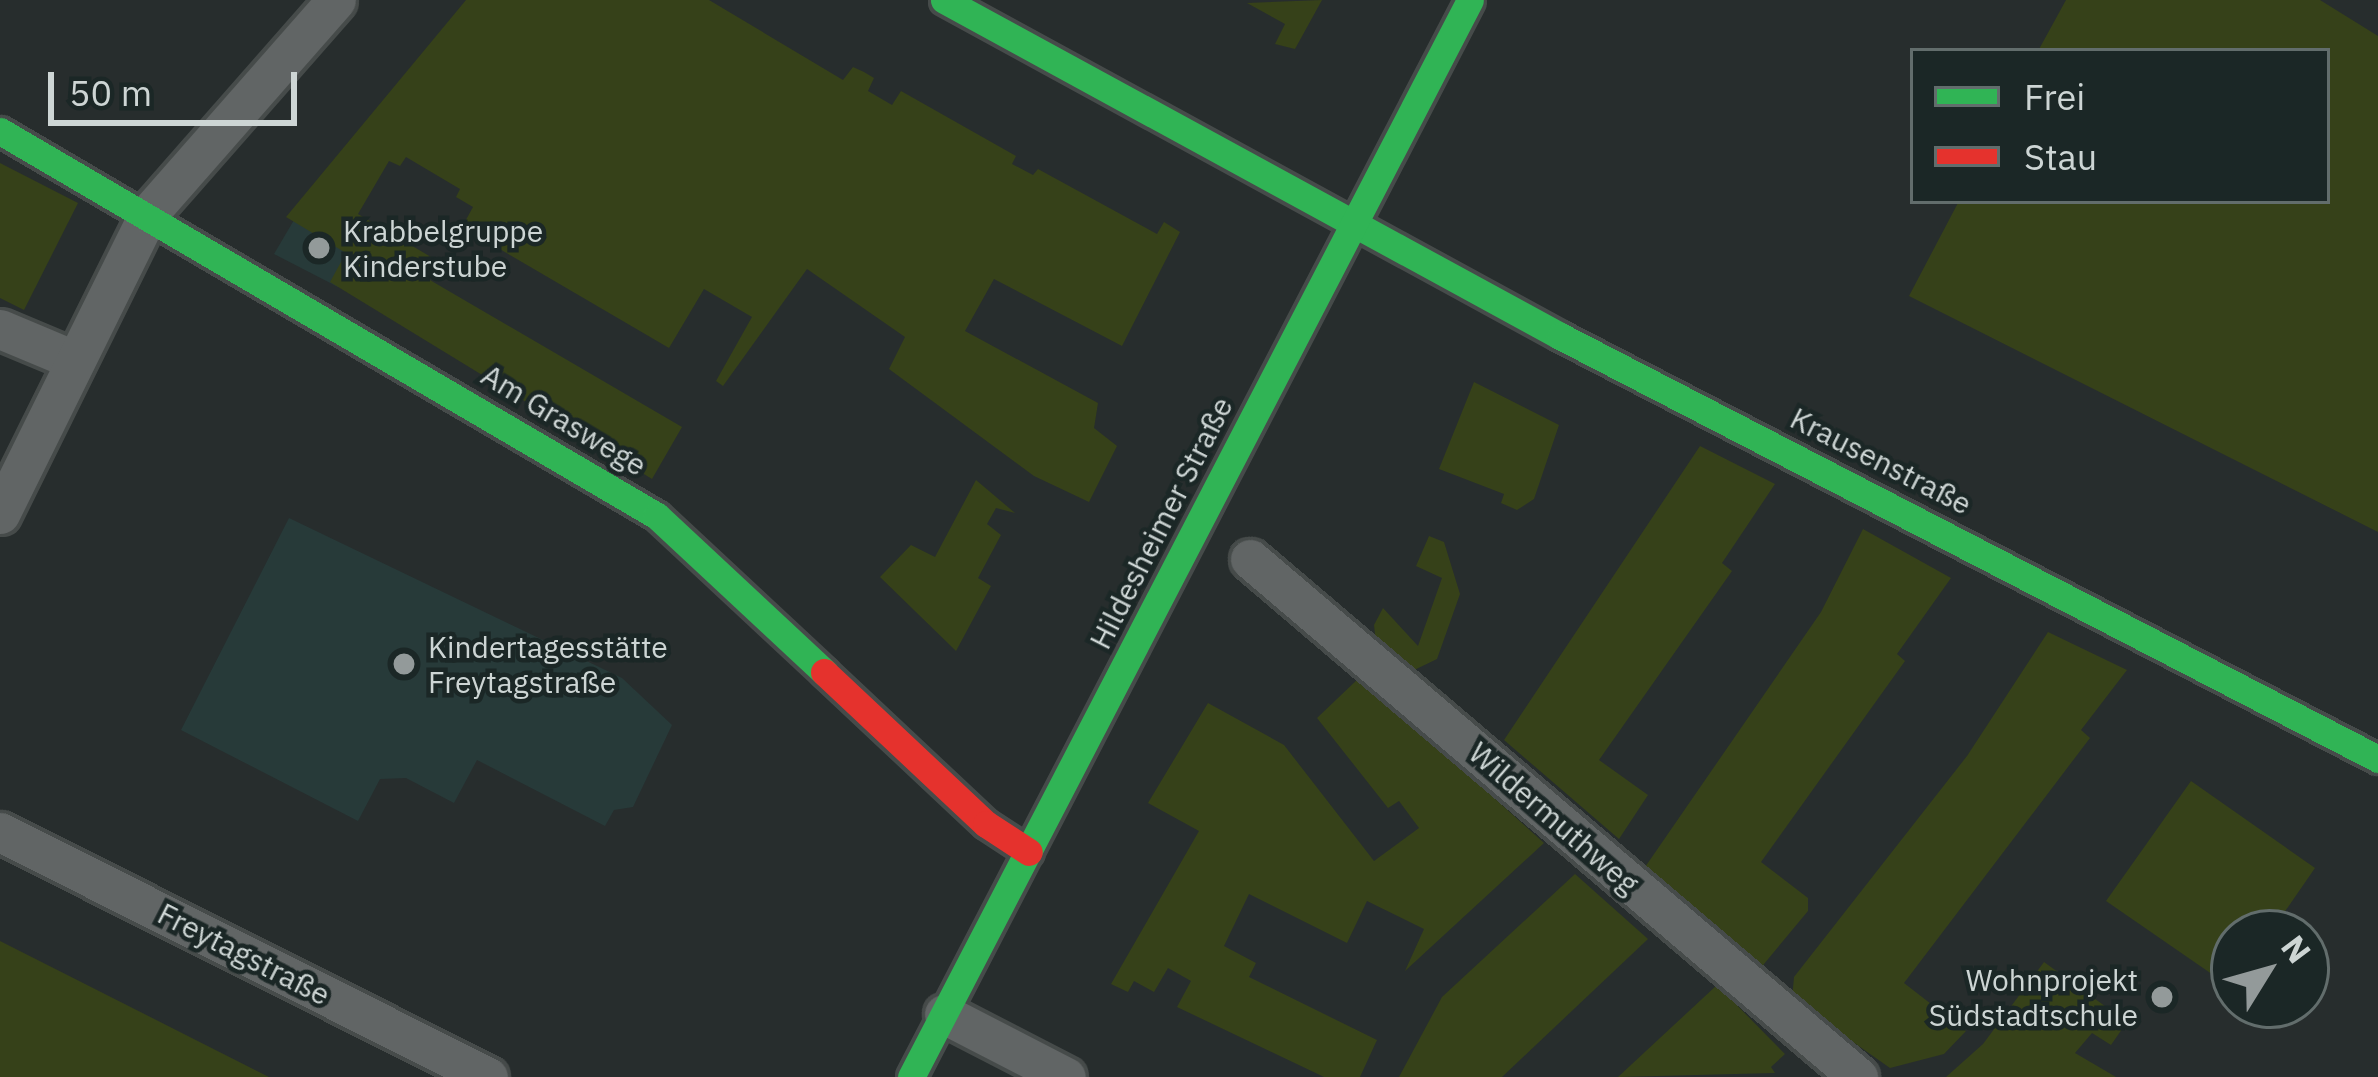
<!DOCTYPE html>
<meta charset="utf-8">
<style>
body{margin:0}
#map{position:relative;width:2378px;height:1077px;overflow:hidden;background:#272d2d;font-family:"IBM Plex Sans",sans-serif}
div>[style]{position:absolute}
.built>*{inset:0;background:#273a39}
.green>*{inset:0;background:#364119}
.roads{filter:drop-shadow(3px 0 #464b4a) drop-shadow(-3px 0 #464b4a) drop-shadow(0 3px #464b4a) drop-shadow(0 -3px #464b4a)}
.street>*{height:39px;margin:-19.5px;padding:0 19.5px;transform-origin:19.5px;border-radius:19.5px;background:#616565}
.fast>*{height:27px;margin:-13.5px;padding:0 13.5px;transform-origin:13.5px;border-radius:13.5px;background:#30b455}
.jam>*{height:27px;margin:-13.5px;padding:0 13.5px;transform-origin:13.5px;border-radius:13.5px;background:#e5322d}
.dots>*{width:33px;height:33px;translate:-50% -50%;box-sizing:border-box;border:6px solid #1b2726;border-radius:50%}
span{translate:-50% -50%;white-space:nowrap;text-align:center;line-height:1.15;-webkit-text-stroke:9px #1b2726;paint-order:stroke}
.poi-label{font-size:30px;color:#cdd5d4}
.left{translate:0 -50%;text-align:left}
.right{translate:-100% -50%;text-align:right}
.street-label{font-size:30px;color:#cdd5d4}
.legend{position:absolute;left:1910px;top:48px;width:420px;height:156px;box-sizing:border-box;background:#1b2726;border:3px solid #626d6c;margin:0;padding:15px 21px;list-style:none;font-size:36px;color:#cdd5d4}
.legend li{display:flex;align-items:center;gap:24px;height:60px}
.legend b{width:60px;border:3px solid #626d6c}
.north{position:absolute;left:2210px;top:909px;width:120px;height:120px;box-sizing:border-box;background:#1b2726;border:3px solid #626d6c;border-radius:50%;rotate:53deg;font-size:33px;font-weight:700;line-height:48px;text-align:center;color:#cdd5d4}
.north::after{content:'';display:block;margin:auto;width:42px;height:54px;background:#939a9a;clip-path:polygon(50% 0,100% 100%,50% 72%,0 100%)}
.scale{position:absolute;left:48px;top:72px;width:249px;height:54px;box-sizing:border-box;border:6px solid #cdd5d4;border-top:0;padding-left:15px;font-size:36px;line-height:42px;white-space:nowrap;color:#cdd5d4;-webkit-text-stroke:9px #1b2726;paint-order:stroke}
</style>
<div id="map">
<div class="built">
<i style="clip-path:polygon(304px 203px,363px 243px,338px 287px,274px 254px)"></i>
<i style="clip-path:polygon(289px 518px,622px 678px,672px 725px,633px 807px,614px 810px,605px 826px,477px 760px,454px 803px,406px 778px,380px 779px,358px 821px,181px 730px)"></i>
</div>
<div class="green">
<i style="clip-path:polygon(466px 0,709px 0,843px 80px,853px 67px,864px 72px,874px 78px,868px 91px,892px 105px,901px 91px,1016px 156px,1012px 164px,1033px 175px,1038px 169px,1157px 234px,1164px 222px,1180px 232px,1122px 346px,994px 279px,965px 331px,1098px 403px,1094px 428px,1117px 446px,1089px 502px,1034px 476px,889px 369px,905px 337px,807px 269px,723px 386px,716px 381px,752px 317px,704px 289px,669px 348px,462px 227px,473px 207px,456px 197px,460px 189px,406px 157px,400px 166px,389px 161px,358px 214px,431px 257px,423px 276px,682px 427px,652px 479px,330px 282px,346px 253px,286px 217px)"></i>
<i style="clip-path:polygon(1322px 0,1295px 49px,1275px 44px,1285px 24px,1247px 3px)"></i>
<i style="clip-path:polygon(2066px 0,2320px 0,2378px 36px,2378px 532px,1909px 296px,1959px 201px,2327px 201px,2327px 51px,2038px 51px)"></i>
<i style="clip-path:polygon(0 163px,78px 203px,24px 310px,0 298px)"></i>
<i style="clip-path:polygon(1474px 382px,1559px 425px,1534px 499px,1517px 510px,1501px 503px,1504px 494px,1439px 469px)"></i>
<i style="clip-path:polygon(1700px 446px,1775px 484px,1722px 563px,1732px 571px,1599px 760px,1648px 795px,1619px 839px,1504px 740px)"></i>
<i style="clip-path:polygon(976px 480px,1015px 513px,996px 508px,987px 524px,1001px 535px,978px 578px,991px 586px,956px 651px,880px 577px,911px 545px,935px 557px)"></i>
<i style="clip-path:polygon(1863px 529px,1951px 578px,1897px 654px,1905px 661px,1761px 862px,1808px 898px,1808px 911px,1759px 970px,1643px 870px,1821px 612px)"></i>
<i style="clip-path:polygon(1429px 536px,1444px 542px,1460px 594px,1437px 659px,1408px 673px,1376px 643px,1374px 625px,1383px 608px,1418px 646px,1442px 578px,1416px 566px)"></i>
<i style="clip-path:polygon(2048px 632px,2127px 670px,2081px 730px,2090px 738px,1904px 983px,1966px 1031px,1944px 1054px,1890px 1068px,1792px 999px,1794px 977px,1967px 756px)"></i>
<i style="clip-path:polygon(1360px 677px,1544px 843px,1405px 971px,1424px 929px,1367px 901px,1347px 943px,1249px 894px,1224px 946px,1256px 963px,1249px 977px,1377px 1040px,1360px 1077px,1324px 1077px,1177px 1007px,1191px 981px,1168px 968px,1154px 992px,1134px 981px,1128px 992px,1111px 984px,1199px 831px,1148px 803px,1208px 703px,1284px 745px,1374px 861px,1419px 828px,1399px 801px,1388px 808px,1317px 718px)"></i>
<i style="clip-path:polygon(2191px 781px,2315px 868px,2270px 933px,2234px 933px,2232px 988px,2106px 901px)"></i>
<i style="clip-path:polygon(1575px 874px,1648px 939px,1502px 1077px,1399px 1077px,1442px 997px)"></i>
<i style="clip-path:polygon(0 941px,269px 1077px,0 1077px)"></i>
<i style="clip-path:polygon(2044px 962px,2127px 1022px,2111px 1045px,2092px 1033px,2075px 1053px,2116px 1077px,1946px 1077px,1983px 1044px)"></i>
<i style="clip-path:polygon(1717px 985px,1785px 1054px,1771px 1067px,1775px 1073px,1618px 1077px)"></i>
</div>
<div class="roads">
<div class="street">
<i style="left:0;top:329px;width:80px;rotate:22.7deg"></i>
<i style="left:0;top:514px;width:336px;rotate:-63.7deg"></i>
<i style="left:149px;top:213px;width:283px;rotate:-48.7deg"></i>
<i style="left:1250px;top:559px;width:799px;rotate:40.43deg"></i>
<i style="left:0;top:832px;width:546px;rotate:26.66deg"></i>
<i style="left:944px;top:1014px;width:137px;rotate:27.3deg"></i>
</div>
<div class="fast">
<i style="left:944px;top:0;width:702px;rotate:28.61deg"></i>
<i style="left:1560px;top:336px;width:921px;rotate:27.34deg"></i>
<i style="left:0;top:131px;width:761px;rotate:30.37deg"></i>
<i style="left:657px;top:516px;width:229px;rotate:43deg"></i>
<i style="left:911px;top:1077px;width:1213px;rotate:-62.57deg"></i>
</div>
<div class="jam">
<i style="left:824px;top:672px;width:222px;rotate:43.2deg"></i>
<i style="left:986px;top:824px;width:51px;rotate:33.1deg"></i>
</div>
</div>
<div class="dots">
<i style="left:319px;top:248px;background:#939a9a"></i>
<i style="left:404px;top:664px;background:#939a9a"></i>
<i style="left:2162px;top:997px;background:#939a9a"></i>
</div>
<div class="poi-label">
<span class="left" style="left:343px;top:248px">Krabbelgruppe<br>Kinderstube</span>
<span class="left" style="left:428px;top:664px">Kindertagesstätte<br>Freytagstraße</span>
<span class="right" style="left:2138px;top:997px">Wohnprojekt<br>Südstadtschule</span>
</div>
<div class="street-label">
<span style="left:564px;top:420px;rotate:31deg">Am Graswege</span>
<span style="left:1881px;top:461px;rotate:27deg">Krausenstraße</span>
<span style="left:1161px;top:523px;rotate:-63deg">Hildesheimer Straße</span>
<span style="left:1554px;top:818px;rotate:41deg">Wildermuthweg</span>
<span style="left:244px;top:954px;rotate:27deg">Freytagstraße</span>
</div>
<ul class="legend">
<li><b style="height:15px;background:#30b455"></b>Frei</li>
<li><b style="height:15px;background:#e5322d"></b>Stau</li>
</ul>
<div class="north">N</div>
<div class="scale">50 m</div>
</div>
